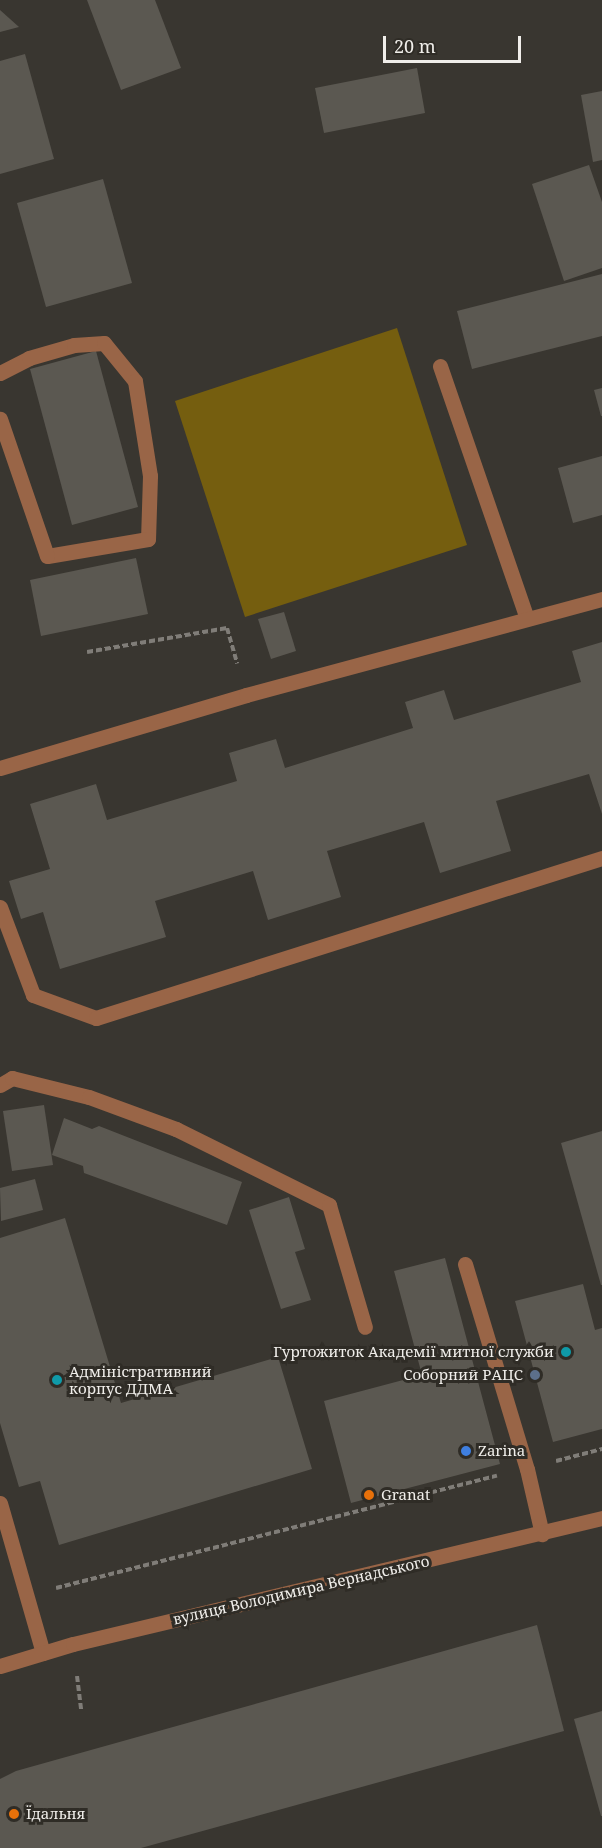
<!DOCTYPE html>
<meta charset="utf-8">
<style>
body{margin:0}
#map{position:relative;width:602px;height:1848px;overflow:hidden;background:#393630;font-family:"Noto Serif",serif}
div>[style]{position:absolute}
.green>*{inset:0;background:#755e0f}
.building>*{inset:0;background:#5b5851}
.path>*{height:4px;margin-top:-2px;transform-origin:0;background:repeating-linear-gradient(90deg,#807d78 0 6px,transparent 0 9px)}
.minor>*{height:15px;margin:-7.5px;padding:0 7.5px;transform-origin:7.5px;border-radius:7.5px;background:#996547}
.dots>*{width:16px;height:16px;translate:-50% -50%;box-sizing:border-box;border:3px solid #2f2c26;border-radius:50%}
span{translate:-50% -50%;white-space:nowrap;text-align:center;line-height:1.15;-webkit-text-stroke:6px #2f2c26;paint-order:stroke}
.poi-label{font-size:15px;color:#f0eeea}
.right{translate:-100% -50%;text-align:right}
.left{translate:0 -50%;text-align:left}
.street-label{font-size:15px;color:#f0eeea}
.scale{position:absolute;left:383px;top:36px;width:138px;height:27px;box-sizing:border-box;border:3px solid #f0eeea;border-top:0;padding-left:8px;font-size:18px;line-height:21px;white-space:nowrap;color:#f0eeea;-webkit-text-stroke:4px #2f2c26;paint-order:stroke}
</style>
<div id="map">
<div class="green">
<i style="clip-path:polygon(397px 328px,467px 545px,245px 617px,175px 401px)"></i>
</div>
<div class="building">
<i style="clip-path:polygon(87px 0,155px 0,181px 68px,121px 90px)"></i>
<i style="clip-path:polygon(0 10px,19px 27px,0 32px)"></i>
<i style="clip-path:polygon(25px 54px,54px 159px,0 174px,0 61px)"></i>
<i style="clip-path:polygon(417px 68px,425px 113px,324px 133px,315px 88px)"></i>
<i style="clip-path:polygon(602px 91px,602px 160px,593px 162px,581px 95px)"></i>
<i style="clip-path:polygon(589px 165px,602px 202px,602px 268px,564px 281px,532px 184px)"></i>
<i style="clip-path:polygon(103px 179px,132px 283px,46px 307px,17px 203px)"></i>
<i style="clip-path:polygon(602px 274px,602px 336px,472px 369px,457px 311px)"></i>
<i style="clip-path:polygon(96px 351px,138px 507px,72px 525px,30px 369px)"></i>
<i style="clip-path:polygon(602px 388px,602px 416px,601px 416px,594px 390px)"></i>
<i style="clip-path:polygon(602px 456px,602px 515px,573px 523px,558px 468px)"></i>
<i style="clip-path:polygon(136px 558px,148px 614px,41px 636px,30px 580px)"></i>
<i style="clip-path:polygon(284px 612px,296px 651px,271px 659px,258px 619px)"></i>
<i style="clip-path:polygon(602px 642px,602px 814px,589px 774px,496px 801px,511px 851px,440px 873px,424px 822px,327px 851px,341px 897px,268px 920px,253px 871px,155px 901px,166px 937px,60px 969px,43px 912px,21px 919px,9px 881px,50px 869px,30px 804px,96px 784px,107px 820px,237px 781px,229px 753px,276px 739px,285px 768px,413px 728px,405px 702px,444px 690px,454px 720px,581px 682px,572px 651px)"></i>
<i style="clip-path:polygon(44px 1105px,53px 1165px,12px 1171px,3px 1111px)"></i>
<i style="clip-path:polygon(64px 1118px,92px 1129px,99px 1126px,242px 1182px,227px 1225px,84px 1173px,83px 1166px,52px 1155px)"></i>
<i style="clip-path:polygon(602px 1131px,602px 1285px,601px 1285px,561px 1143px)"></i>
<i style="clip-path:polygon(35px 1179px,43px 1210px,1px 1221px,0 1188px)"></i>
<i style="clip-path:polygon(289px 1197px,305px 1249px,295px 1252px,311px 1300px,281px 1309px,249px 1210px)"></i>
<i style="clip-path:polygon(65px 1218px,121px 1403px,278px 1357px,312px 1469px,59px 1545px,40px 1481px,19px 1487px,0 1423px,0 1238px)"></i>
<i style="clip-path:polygon(445px 1258px,500px 1464px,351px 1503px,324px 1401px,422px 1375px,394px 1271px)"></i>
<i style="clip-path:polygon(583px 1284px,595px 1330px,602px 1328px,602px 1429px,553px 1442px,515px 1301px)"></i>
<i style="clip-path:polygon(537px 1625px,564px 1731px,141px 1848px,0 1848px,0 1779px,16px 1771px)"></i>
<i style="clip-path:polygon(602px 1711px,602px 1816px,601px 1816px,574px 1719px)"></i>
</div>
<div class="path">
<i style="left:87px;top:652px;width:142px;rotate:-9.7deg"></i>
<i style="left:227px;top:628px;width:37px;rotate:74deg"></i>
<i style="left:556px;top:1461px;width:48px;rotate:-14.6deg"></i>
<i style="left:56px;top:1588px;width:455px;rotate:-14.3deg"></i>
<i style="left:77px;top:1676px;width:34px;rotate:83deg"></i>
</div>
<div class="minor">
<i style="left:440px;top:366px;width:267px;rotate:71deg"></i>
<i style="left:0;top:373px;width:33px;rotate:-27deg"></i>
<i style="left:29px;top:358px;width:47px;rotate:-16.1deg"></i>
<i style="left:74px;top:345px;width:30px;rotate:-4deg"></i>
<i style="left:104px;top:343px;width:49px;rotate:50.8deg"></i>
<i style="left:135px;top:381px;width:96px;rotate:81deg"></i>
<i style="left:150px;top:476px;width:63px;rotate:91.8deg"></i>
<i style="left:148px;top:539px;width:102px;rotate:170.4deg"></i>
<i style="left:47px;top:556px;width:145px;rotate:-108.9deg"></i>
<i style="left:0;top:768px;width:257px;rotate:-16.5deg"></i>
<i style="left:246px;top:695px;width:369px;rotate:-15.1deg"></i>
<i style="left:0;top:907px;width:94px;rotate:69.4deg"></i>
<i style="left:33px;top:995px;width:67px;rotate:20.1deg"></i>
<i style="left:96px;top:1018px;width:531px;rotate:-17.55deg"></i>
<i style="left:0;top:1085px;width:14px;rotate:-30deg"></i>
<i style="left:12px;top:1078px;width:79px;rotate:13.9deg"></i>
<i style="left:89px;top:1097px;width:93px;rotate:20.2deg"></i>
<i style="left:176px;top:1129px;width:171px;rotate:26.4deg"></i>
<i style="left:329px;top:1205px;width:127px;rotate:73.6deg"></i>
<i style="left:465px;top:1264px;width:214px;rotate:73.2deg"></i>
<i style="left:527px;top:1469px;width:67px;rotate:77deg"></i>
<i style="left:0;top:1503px;width:156px;rotate:74deg"></i>
<i style="left:0;top:1666px;width:76px;rotate:-16.8deg"></i>
<i style="left:73px;top:1644px;width:544px;rotate:-13.4deg"></i>
</div>
<div class="dots">
<i style="left:566px;top:1352px;background:#0f9aa8"></i>
<i style="left:535px;top:1375px;background:#5c6f8a"></i>
<i style="left:57px;top:1380px;background:#0f9aa8"></i>
<i style="left:466px;top:1451px;background:#3f7fe0"></i>
<i style="left:369px;top:1495px;background:#e8710a"></i>
<i style="left:14px;top:1814px;background:#e8710a"></i>
</div>
<div class="poi-label">
<span class="right" style="left:554px;top:1352px">Гуртожиток Академії митної служби</span>
<span class="left" style="left:69px;top:1380px">Адміністративний<br>корпус ДДМА</span>
<span class="right" style="left:523px;top:1375px">Соборний РАЦС</span>
<span class="left" style="left:478px;top:1451px">Zarina</span>
<span class="left" style="left:381px;top:1495px">Granat</span>
<span class="left" style="left:26px;top:1814px">Їдальня</span>
</div>
<div class="street-label">
<span style="left:301px;top:1590px;rotate:-13deg">вулиця Володимира Вернадського</span>
</div>
<div class="scale">20 m</div>
</div>
